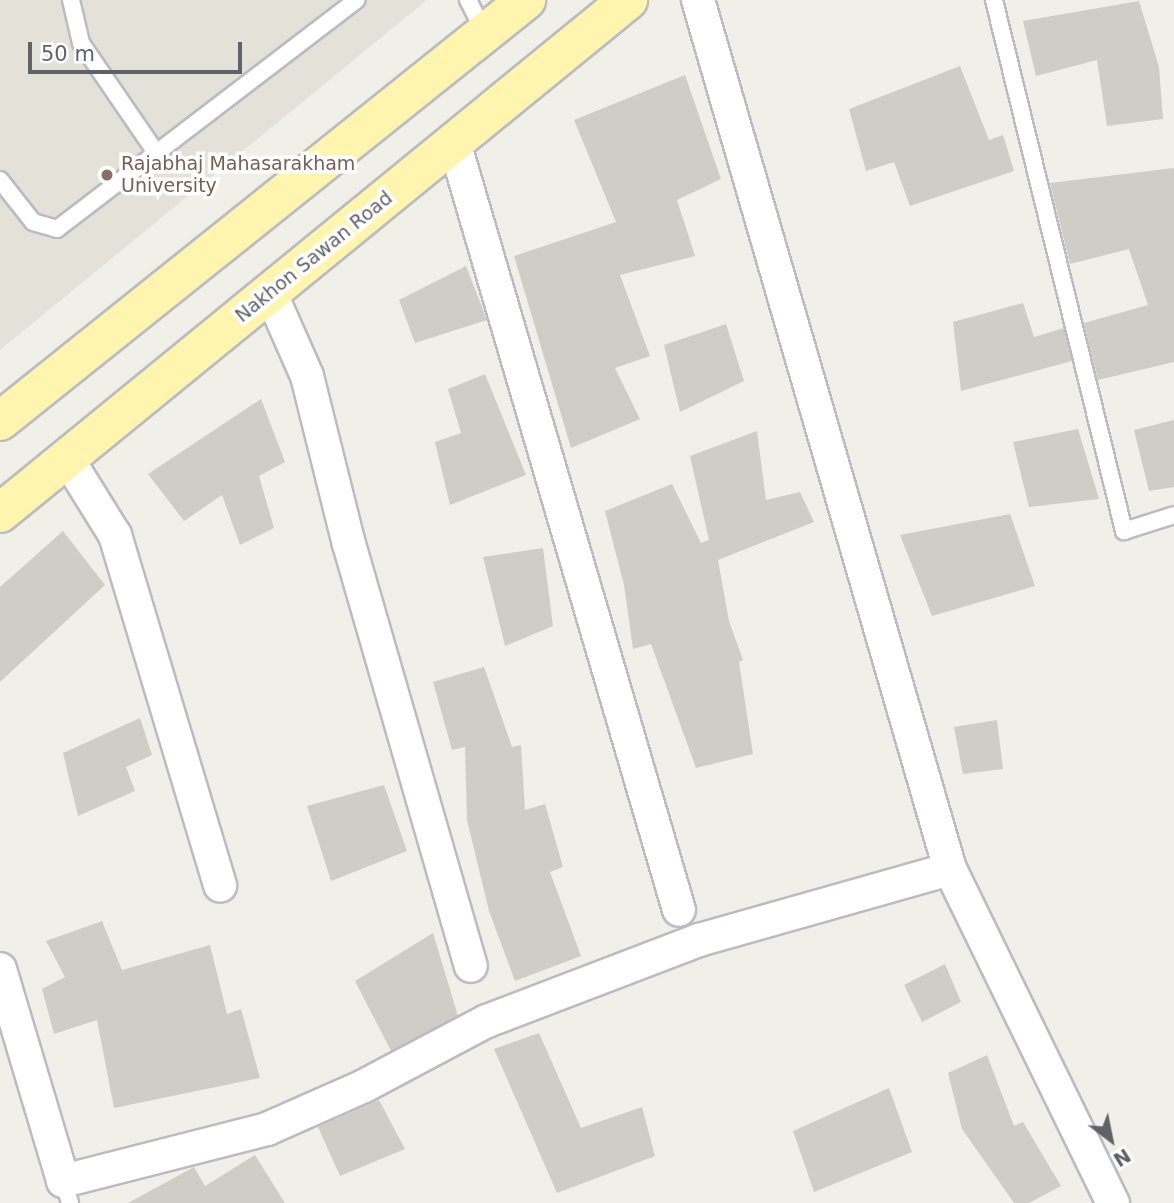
<!DOCTYPE html>
<style>
body{margin:0}
#map{position:relative;width:1174px;height:1203px;overflow:hidden;background:#f1f0e8;font-family:"DejaVu Sans",sans-serif}
div>[style]{position:absolute}
.education>*{inset:0;background:#e4e2d8}
.building>*{inset:0;background:#cecdc6}
.roads{filter:drop-shadow(2px 0 #babcc1) drop-shadow(-2px 0 #babcc1) drop-shadow(0 2px #babcc1) drop-shadow(0 -2px #babcc1)}
.lane>*{height:16px;margin:-8px;padding:0 8px;transform-origin:8px;border-radius:8px;background:#fff}
.street>*{height:32px;margin:-16px;padding:0 16px;transform-origin:16px;border-radius:16px;background:#fff}
.primary>*{height:38px;margin:-19px;padding:0 19px;transform-origin:19px;border-radius:19px;background:#fff5af}
.dots>*{width:19px;height:19px;translate:-50% -50%;box-sizing:border-box;border:4px solid #fff;border-radius:50%}
span{translate:-50% -50%;white-space:nowrap;text-align:center;line-height:1.15;-webkit-text-stroke:7px #fff;paint-order:stroke}
.education-label{font-size:19px;color:#785e54}
.left{translate:0 -50%;text-align:left}
.street-label{font-size:19px;color:#5f6268}
.north{position:absolute;left:1076px;top:1105px;width:70px;height:70px;-webkit-text-stroke:5px #fff;paint-order:stroke;rotate:148deg;font-size:19px;font-weight:700;line-height:28px;text-align:center;color:#5f6268}
.north::after{content:'';display:block;margin:auto;width:24px;height:32px;background:#5f6268;clip-path:polygon(50% 0,100% 100%,50% 72%,0 100%)}
.scale{position:absolute;left:28px;top:42px;width:214px;height:32px;box-sizing:border-box;border:4px solid #5f6268;border-top:0;padding-left:9px;font-size:21px;line-height:24px;white-space:nowrap;color:#5f6268;-webkit-text-stroke:5px #fff;paint-order:stroke}
</style>
<div id="map">
<div class="education">
<i style="clip-path:polygon(0 0,427px 0,0 350px)"></i>
</div>
<div class="building">
<i style="clip-path:polygon(1139px 1px,1159px 67px,1163px 119px,1107px 126px,1097px 60px,1036px 76px,1023px 21px)"></i>
<i style="clip-path:polygon(960px 66px,989px 140px,1003px 135px,1014px 171px,910px 206px,894px 162px,866px 171px,849px 109px)"></i>
<i style="clip-path:polygon(685px 75px,721px 179px,677px 200px,695px 256px,620px 275px,650px 356px,615px 368px,640px 419px,571px 448px,514px 256px,616px 222px,574px 120px)"></i>
<i style="clip-path:polygon(1174px 168px,1174px 362px,1098px 380px,1084px 323px,1148px 305px,1129px 249px,1070px 264px,1050px 183px)"></i>
<i style="clip-path:polygon(466px 266px,487px 320px,415px 343px,399px 300px)"></i>
<i style="clip-path:polygon(1023px 303px,1034px 337px,1064px 328px,1072px 361px,961px 391px,953px 322px)"></i>
<i style="clip-path:polygon(726px 324px,744px 381px,680px 412px,664px 345px)"></i>
<i style="clip-path:polygon(485px 374px,526px 475px,450px 505px,435px 442px,461px 433px,448px 389px)"></i>
<i style="clip-path:polygon(261px 399px,285px 462px,259px 476px,274px 528px,240px 545px,222px 495px,184px 521px,148px 474px)"></i>
<i style="clip-path:polygon(1174px 420px,1174px 487px,1149px 491px,1134px 430px)"></i>
<i style="clip-path:polygon(1078px 429px,1099px 499px,1029px 507px,1013px 442px)"></i>
<i style="clip-path:polygon(757px 431px,766px 500px,800px 492px,814px 522px,718px 560px,729px 621px,743px 660px,739px 662px,753px 754px,696px 768px,651px 644px,633px 649px,624px 585px,605px 511px,672px 484px,701px 543px,709px 540px,690px 456px)"></i>
<i style="clip-path:polygon(1010px 514px,1035px 586px,932px 616px,900px 535px)"></i>
<i style="clip-path:polygon(63px 531px,105px 585px,0 682px,0 587px)"></i>
<i style="clip-path:polygon(543px 548px,553px 626px,505px 646px,483px 557px)"></i>
<i style="clip-path:polygon(484px 667px,512px 747px,521px 745px,525px 810px,545px 804px,563px 867px,550px 872px,581px 956px,515px 981px,489px 911px,467px 820px,465px 747px,452px 750px,433px 682px)"></i>
<i style="clip-path:polygon(140px 718px,152px 755px,126px 767px,135px 791px,78px 816px,63px 753px)"></i>
<i style="clip-path:polygon(997px 720px,1003px 769px,963px 774px,954px 727px)"></i>
<i style="clip-path:polygon(384px 785px,407px 851px,331px 881px,307px 806px)"></i>
<i style="clip-path:polygon(102px 921px,122px 970px,210px 945px,227px 1014px,241px 1009px,260px 1078px,114px 1108px,97px 1020px,54px 1034px,42px 989px,65px 977px,46px 941px)"></i>
<i style="clip-path:polygon(433px 933px,458px 1016px,391px 1051px,355px 981px)"></i>
<i style="clip-path:polygon(945px 964px,961px 1002px,922px 1022px,904px 985px)"></i>
<i style="clip-path:polygon(539px 1033px,581px 1128px,642px 1107px,655px 1156px,557px 1193px,494px 1049px)"></i>
<i style="clip-path:polygon(987px 1055px,1014px 1126px,1023px 1122px,1061px 1186px,1029px 1203px,1014px 1203px,962px 1129px,948px 1073px)"></i>
<i style="clip-path:polygon(889px 1088px,912px 1152px,814px 1192px,793px 1131px)"></i>
<i style="clip-path:polygon(379px 1100px,405px 1149px,340px 1176px,318px 1127px)"></i>
<i style="clip-path:polygon(255px 1155px,285px 1203px,128px 1203px,194px 1167px,205px 1186px)"></i>
</div>
<div class="roads">
<div class="lane">
<i style="left:71px;top:0;width:44px;rotate:76.9deg"></i>
<i style="left:81px;top:43px;width:135px;rotate:55.6deg"></i>
<i style="left:468px;top:0;width:38px;rotate:63deg"></i>
<i style="left:994px;top:0;width:547px;rotate:76.24deg"></i>
<i style="left:1124px;top:531px;width:52px;rotate:-17.7deg"></i>
<i style="left:0;top:180px;width:53px;rotate:51.8deg"></i>
<i style="left:33px;top:222px;width:25px;rotate:16deg"></i>
<i style="left:57px;top:229px;width:377px;rotate:-37.4deg"></i>
<i style="left:63px;top:1181px;width:23px;rotate:72deg"></i>
</div>
<div class="street">
<i style="left:698px;top:0;width:905px;rotate:73.83deg"></i>
<i style="left:950px;top:869px;width:372px;rotate:64deg"></i>
<i style="left:454px;top:142px;width:800px;rotate:73.67deg"></i>
<i style="left:270px;top:292px;width:92px;rotate:66.2deg"></i>
<i style="left:307px;top:376px;width:173px;rotate:76deg"></i>
<i style="left:349px;top:544px;width:439px;rotate:73.9deg"></i>
<i style="left:67px;top:458px;width:91px;rotate:58.1deg"></i>
<i style="left:115px;top:535px;width:366px;rotate:73.3deg"></i>
<i style="left:0;top:969px;width:221px;rotate:73.4deg"></i>
<i style="left:63px;top:1181px;width:211px;rotate:-14.3deg"></i>
<i style="left:267px;top:1129px;width:106px;rotate:-23.9deg"></i>
<i style="left:364px;top:1086px;width:139px;rotate:-27.9deg"></i>
<i style="left:487px;top:1021px;width:227px;rotate:-20.9deg"></i>
<i style="left:699px;top:940px;width:261px;rotate:-15.8deg"></i>
</div>
<div class="primary">
<i style="left:0;top:421px;width:674px;rotate:-38.67deg"></i>
<i style="left:0;top:513px;width:811px;rotate:-39.24deg"></i>
</div>
</div>
<div class="dots">
<i style="left:107px;top:175px;background:#8d6e63"></i>
</div>
<div class="education-label">
<span class="left" style="left:121px;top:175px">Rajabhaj Mahasarakham<br>University</span>
</div>
<div class="street-label">
<span style="left:314px;top:257px;rotate:-39deg">Nakhon Sawan Road</span>
</div>
<div class="north">N</div>
<div class="scale">50 m</div>
</div>
